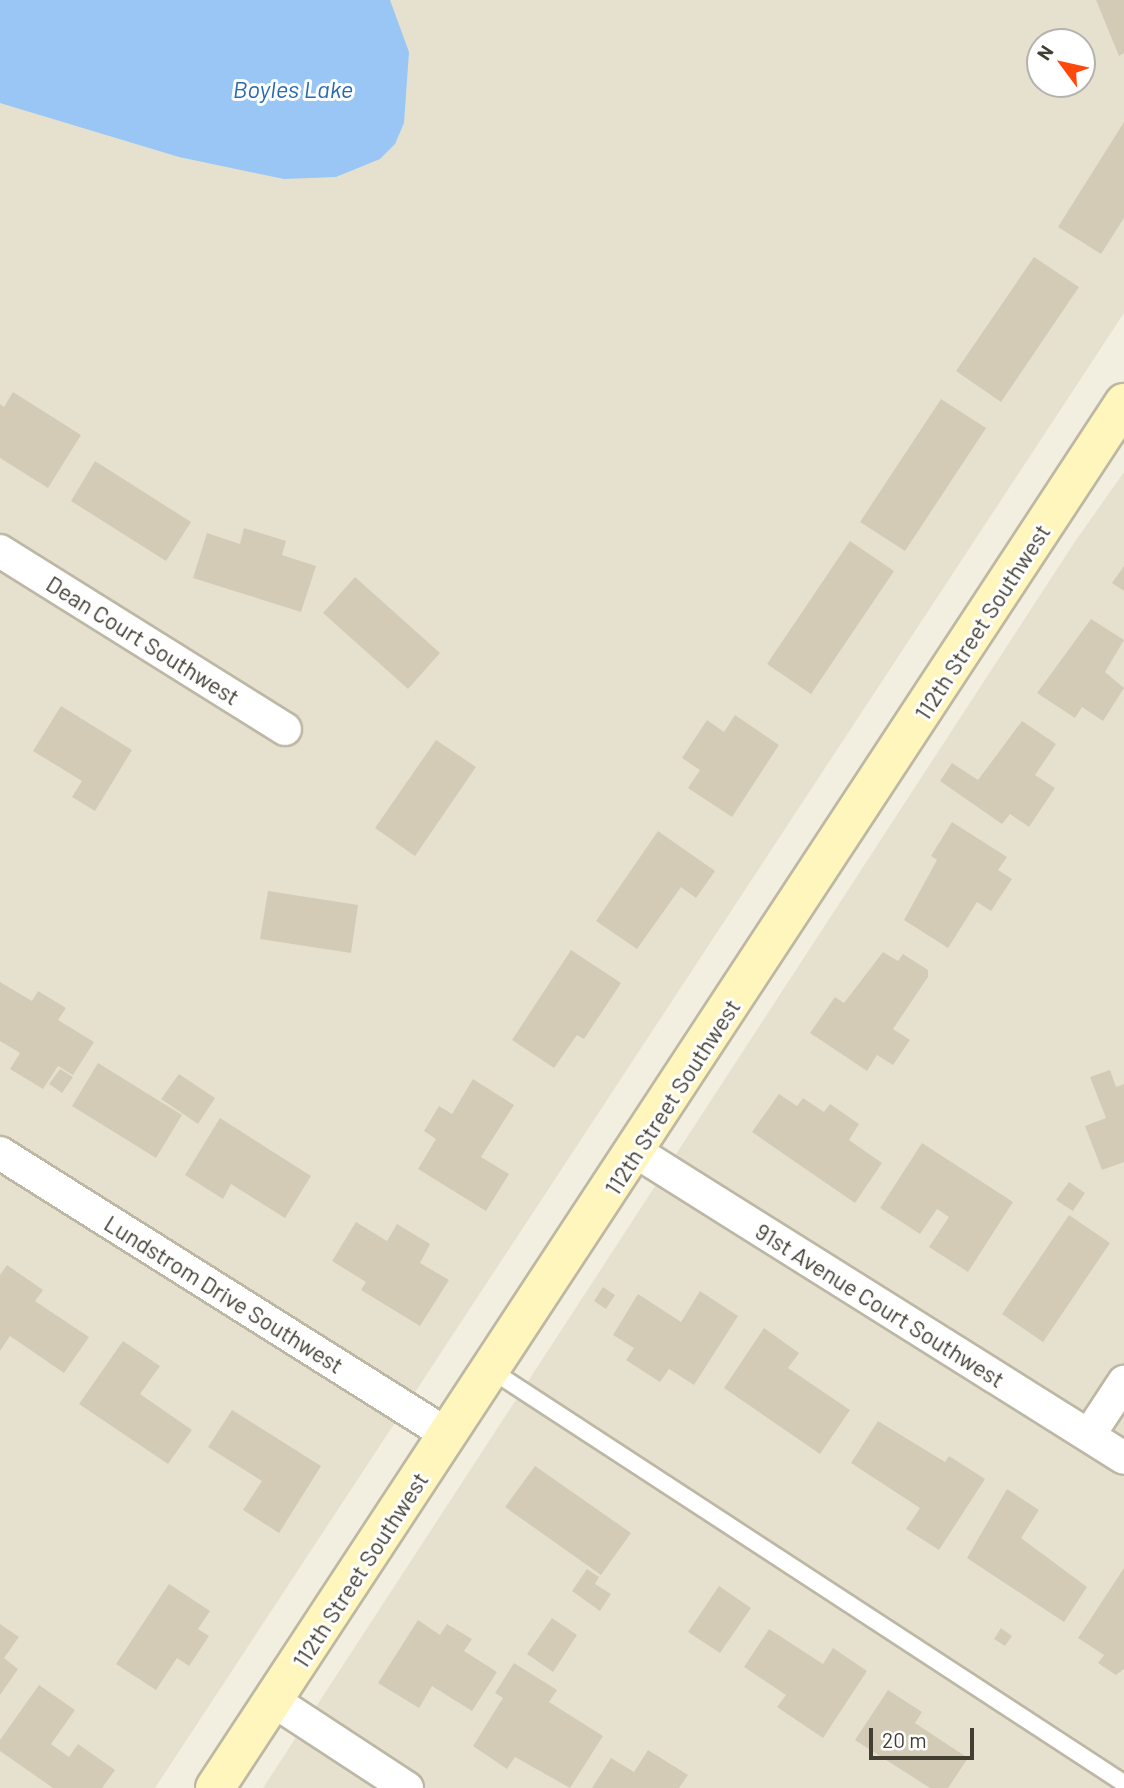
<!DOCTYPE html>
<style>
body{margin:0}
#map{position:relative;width:1124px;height:1788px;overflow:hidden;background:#f2efe1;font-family:Barlow,sans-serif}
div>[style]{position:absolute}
.residential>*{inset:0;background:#e6e1cf}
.water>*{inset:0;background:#99c6f4}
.building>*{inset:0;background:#d3cbb6}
.roads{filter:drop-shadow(2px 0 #bdb7a4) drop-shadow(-2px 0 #bdb7a4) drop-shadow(0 2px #bdb7a4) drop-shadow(0 -2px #bdb7a4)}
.lane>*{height:16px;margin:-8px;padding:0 8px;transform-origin:8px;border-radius:8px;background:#fff}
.street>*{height:32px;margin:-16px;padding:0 16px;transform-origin:16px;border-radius:16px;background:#fff}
.secondary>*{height:38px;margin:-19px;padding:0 19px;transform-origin:19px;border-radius:19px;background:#fff6be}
span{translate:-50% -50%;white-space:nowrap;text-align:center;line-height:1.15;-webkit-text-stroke:6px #fff;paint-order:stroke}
.street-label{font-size:23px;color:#433e32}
.water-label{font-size:24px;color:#276ab4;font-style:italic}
.north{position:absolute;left:1026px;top:28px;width:70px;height:70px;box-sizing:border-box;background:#fff;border:2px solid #b4b2ad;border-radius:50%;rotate:303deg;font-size:19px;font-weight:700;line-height:28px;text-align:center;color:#433e32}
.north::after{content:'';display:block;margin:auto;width:24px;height:32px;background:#ff480b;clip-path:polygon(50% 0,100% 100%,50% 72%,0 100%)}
.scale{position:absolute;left:869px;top:1728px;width:105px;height:32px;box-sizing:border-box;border:4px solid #433e32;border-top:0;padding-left:9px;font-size:21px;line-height:24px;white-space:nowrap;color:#433e32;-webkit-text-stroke:5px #fff;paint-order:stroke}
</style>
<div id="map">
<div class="residential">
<i style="clip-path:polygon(evenodd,0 0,1124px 0,1124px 313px,155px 1788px,0 1788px,0 0,1040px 42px,1082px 42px,1082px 84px,1040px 84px,1040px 42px)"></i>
<i style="clip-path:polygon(1124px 472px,1124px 1788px,263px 1788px,1076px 540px)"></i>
</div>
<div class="water">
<i style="clip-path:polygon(0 0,390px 0,409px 52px,404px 123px,395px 144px,380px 159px,336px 177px,284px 179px,179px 157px,0 103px)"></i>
</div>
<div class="building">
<i style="clip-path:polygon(1096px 0,1124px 0,1124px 53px,1119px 56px)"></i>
<i style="clip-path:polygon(1124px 122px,1124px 218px,1101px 254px,1058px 227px)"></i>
<i style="clip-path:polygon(1034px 257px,1079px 287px,1001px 402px,956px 371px)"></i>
<i style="clip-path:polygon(13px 392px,81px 435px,48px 488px,0 458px,0 404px,4px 407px)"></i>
<i style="clip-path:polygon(941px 399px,986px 428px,905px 551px,860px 522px)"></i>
<i style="clip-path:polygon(95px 461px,191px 522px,166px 561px,71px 501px)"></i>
<i style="clip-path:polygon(244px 528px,286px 541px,282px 555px,316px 566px,301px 612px,193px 578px,207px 533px,240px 544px)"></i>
<i style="clip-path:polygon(850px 541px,894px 571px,811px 694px,767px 664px)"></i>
<i style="clip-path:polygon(1124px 566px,1124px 591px,1112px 583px)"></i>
<i style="clip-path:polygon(355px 577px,440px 653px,408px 689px,323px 613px)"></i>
<i style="clip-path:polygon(1091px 619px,1124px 640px,1105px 672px,1124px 688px,1103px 721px,1082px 707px,1075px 718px,1037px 693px)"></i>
<i style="clip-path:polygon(61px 706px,132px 750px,95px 811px,72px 797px,82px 781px,33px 751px)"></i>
<i style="clip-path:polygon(735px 715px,779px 745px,732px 817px,688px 788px,700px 770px,682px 758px,707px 720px,724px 732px)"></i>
<i style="clip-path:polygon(1022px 721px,1056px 744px,1035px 775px,1055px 788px,1029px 827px,1010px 814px,1002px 824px,940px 781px,952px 763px,978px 780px)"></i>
<i style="clip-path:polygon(436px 740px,476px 767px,415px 856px,375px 828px)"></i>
<i style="clip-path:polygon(952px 822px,1007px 857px,998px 870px,1012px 879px,991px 911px,977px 902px,948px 948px,904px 920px,937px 860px,931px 856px)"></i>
<i style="clip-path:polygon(658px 831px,715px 871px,696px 898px,681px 887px,637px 949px,596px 921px)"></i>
<i style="clip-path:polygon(268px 891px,358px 905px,351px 953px,260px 939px)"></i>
<i style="clip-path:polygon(571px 950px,621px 983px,584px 1039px,577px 1035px,554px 1068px,512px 1040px)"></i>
<i style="clip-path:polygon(883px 952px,898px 961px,903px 954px,928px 970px,928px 977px,893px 1029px,910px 1040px,893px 1065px,877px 1055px,867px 1071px,810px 1033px,835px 997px,844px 1003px)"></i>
<i style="clip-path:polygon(0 982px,32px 1001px,38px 991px,66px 1008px,58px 1020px,94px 1042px,73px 1075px,58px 1066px,43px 1089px,10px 1069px,20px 1053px,0 1041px)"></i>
<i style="clip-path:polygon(98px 1063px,182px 1115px,156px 1158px,72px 1106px)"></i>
<i style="clip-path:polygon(60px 1069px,73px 1077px,62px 1093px,49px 1084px)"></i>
<i style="clip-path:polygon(1110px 1070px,1116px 1087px,1124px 1084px,1124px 1162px,1102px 1170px,1085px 1126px,1106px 1118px,1090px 1077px)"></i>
<i style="clip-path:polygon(179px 1074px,215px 1098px,198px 1124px,161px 1099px)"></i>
<i style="clip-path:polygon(473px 1079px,514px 1105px,481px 1157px,509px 1174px,486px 1211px,418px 1169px,436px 1139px,424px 1131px,439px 1106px,452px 1114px)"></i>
<i style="clip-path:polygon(779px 1094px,797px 1106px,803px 1098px,824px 1112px,830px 1104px,859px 1124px,849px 1140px,882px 1163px,855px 1203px,752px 1132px)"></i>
<i style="clip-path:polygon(220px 1118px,311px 1176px,285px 1218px,231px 1184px,223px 1199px,185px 1175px)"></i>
<i style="clip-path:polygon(922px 1143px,1013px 1202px,968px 1272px,929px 1247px,949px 1217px,937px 1209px,920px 1234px,880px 1208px)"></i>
<i style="clip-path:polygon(1069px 1182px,1085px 1193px,1073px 1211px,1056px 1200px)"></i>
<i style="clip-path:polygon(1069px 1215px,1110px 1243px,1043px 1342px,1002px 1314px)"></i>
<i style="clip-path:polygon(356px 1222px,387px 1241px,397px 1224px,430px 1244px,420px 1263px,449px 1280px,420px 1326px,361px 1290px,366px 1282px,332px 1261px)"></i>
<i style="clip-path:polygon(7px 1265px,43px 1290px,35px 1301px,89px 1337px,64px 1373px,10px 1336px,0 1351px,0 1275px)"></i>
<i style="clip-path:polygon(603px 1287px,615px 1295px,606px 1309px,594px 1301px)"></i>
<i style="clip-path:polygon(700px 1291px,738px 1316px,694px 1385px,669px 1369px,660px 1382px,626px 1360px,634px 1348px,613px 1335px,638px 1294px,681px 1322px)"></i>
<i style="clip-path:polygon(764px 1328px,799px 1353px,788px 1368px,850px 1410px,820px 1454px,724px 1388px)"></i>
<i style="clip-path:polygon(123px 1341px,160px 1366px,140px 1394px,192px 1430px,168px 1464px,79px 1404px)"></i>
<i style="clip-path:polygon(232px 1410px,321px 1466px,279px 1533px,243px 1510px,262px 1481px,208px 1447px)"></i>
<i style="clip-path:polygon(878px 1421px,945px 1462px,949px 1456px,985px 1479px,939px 1550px,906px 1529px,920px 1508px,851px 1463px)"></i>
<i style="clip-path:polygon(535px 1466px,631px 1533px,601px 1575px,505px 1507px)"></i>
<i style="clip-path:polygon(1007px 1489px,1039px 1510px,1021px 1538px,1087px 1587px,1064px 1622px,967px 1558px)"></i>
<i style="clip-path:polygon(1124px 1568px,1124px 1669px,1116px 1675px,1098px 1663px,1104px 1655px,1078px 1638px)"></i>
<i style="clip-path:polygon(587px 1569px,599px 1577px,595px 1584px,611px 1594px,600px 1611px,572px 1591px)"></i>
<i style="clip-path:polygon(169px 1584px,210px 1611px,198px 1629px,209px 1636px,189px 1666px,177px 1658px,156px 1690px,116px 1664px)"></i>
<i style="clip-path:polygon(719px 1586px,751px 1608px,720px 1653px,688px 1632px)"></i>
<i style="clip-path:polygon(552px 1618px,577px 1635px,553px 1672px,527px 1654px)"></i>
<i style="clip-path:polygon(418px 1620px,440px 1635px,447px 1624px,472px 1639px,464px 1651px,497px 1672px,472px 1711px,432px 1686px,419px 1708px,378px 1683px)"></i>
<i style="clip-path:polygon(0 1624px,19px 1637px,4px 1658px,18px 1669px,0 1695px)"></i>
<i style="clip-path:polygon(1001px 1628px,1012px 1636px,1005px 1646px,994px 1639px)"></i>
<i style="clip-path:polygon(769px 1629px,823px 1664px,833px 1648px,867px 1671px,823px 1738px,777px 1707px,786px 1695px,744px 1667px)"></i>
<i style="clip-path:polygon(514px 1663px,557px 1690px,549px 1702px,603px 1736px,570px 1788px,515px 1757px,507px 1769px,473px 1746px,503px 1698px,495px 1693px)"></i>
<i style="clip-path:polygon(39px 1685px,75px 1710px,51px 1744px,69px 1757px,78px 1744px,115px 1770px,102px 1788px,53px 1788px,0 1751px,0 1740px)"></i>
<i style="clip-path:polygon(888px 1690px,922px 1712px,915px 1723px,968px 1758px,948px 1788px,930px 1788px,855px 1740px)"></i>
<i style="clip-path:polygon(648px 1750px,688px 1775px,679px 1788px,592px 1788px,611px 1758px,634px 1772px)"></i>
</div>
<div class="roads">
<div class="lane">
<i style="left:491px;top:1370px;width:754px;rotate:33.14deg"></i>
</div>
<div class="street">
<i style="left:0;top:551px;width:336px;rotate:32deg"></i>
<i style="left:635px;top:1151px;width:577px;rotate:32.12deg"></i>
<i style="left:0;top:1153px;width:529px;rotate:32.19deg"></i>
<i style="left:1089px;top:1435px;width:64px;rotate:-56.6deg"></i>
<i style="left:274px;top:1701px;width:159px;rotate:33.2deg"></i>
</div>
<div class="secondary">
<i style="left:215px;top:1788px;width:1657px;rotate:-56.72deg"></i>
</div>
</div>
<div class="street-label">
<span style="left:982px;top:622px;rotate:-57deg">112th Street Southwest</span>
<span style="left:143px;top:640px;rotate:32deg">Dean Court Southwest</span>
<span style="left:672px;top:1097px;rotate:-57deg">112th Street Southwest</span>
<span style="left:224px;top:1294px;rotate:32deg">Lundstrom Drive Southwest</span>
<span style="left:880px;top:1305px;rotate:32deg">91st Avenue Court Southwest</span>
<span style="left:360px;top:1570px;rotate:-57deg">112th Street Southwest</span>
</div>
<div class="water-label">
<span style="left:293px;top:89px">Boyles Lake</span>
</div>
<div class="north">N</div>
<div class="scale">20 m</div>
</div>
